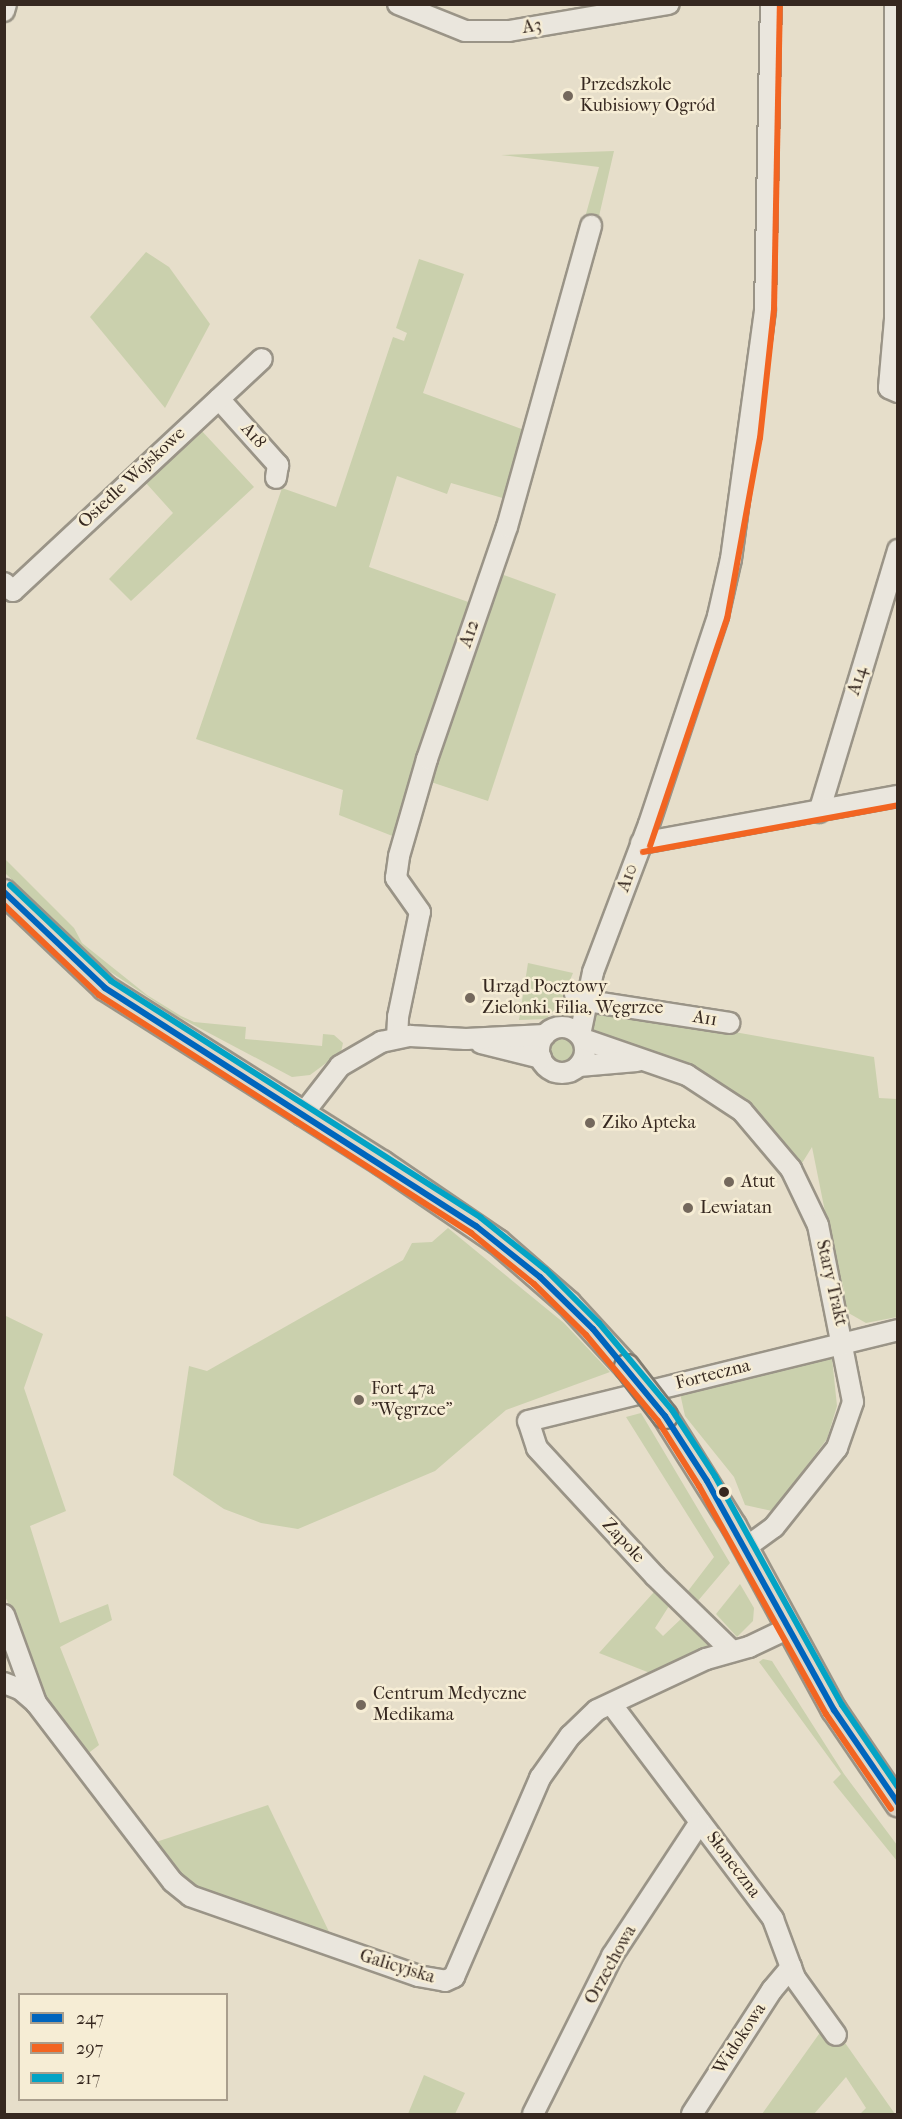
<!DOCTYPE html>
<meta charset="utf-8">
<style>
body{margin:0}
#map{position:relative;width:902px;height:2119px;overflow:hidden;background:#e6deca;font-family:"IM FELL French Canon",serif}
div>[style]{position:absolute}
.green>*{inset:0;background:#cad0ad}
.round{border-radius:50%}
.roads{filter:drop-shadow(2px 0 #9a9487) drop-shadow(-2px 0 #9a9487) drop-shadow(0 2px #9a9487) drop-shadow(0 -2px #9a9487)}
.minor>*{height:20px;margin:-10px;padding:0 10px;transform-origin:10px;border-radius:10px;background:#eae6dd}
.minor>.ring{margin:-10px;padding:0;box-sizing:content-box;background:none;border:20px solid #eae6dd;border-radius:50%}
.major>*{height:24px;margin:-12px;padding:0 12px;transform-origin:12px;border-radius:12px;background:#ded6c7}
.bridges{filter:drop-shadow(2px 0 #817b70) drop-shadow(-2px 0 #817b70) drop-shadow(0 2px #817b70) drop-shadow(0 -2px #817b70)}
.major-bridge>*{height:24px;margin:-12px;padding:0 12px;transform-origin:12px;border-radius:12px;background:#ded6c7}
.bus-1>*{height:6px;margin:-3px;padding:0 3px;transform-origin:3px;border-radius:3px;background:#0065bd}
.bus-2>*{height:6px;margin:-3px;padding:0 3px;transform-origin:3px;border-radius:3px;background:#f26522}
.bus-3>*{height:6px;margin:-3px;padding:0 3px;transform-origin:3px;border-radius:3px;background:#03a3c5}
.dots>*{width:16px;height:16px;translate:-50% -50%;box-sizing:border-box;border:3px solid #f6edd5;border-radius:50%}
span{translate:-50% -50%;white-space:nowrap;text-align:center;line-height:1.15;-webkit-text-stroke:5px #f6edd5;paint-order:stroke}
.street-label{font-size:18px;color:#362820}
.poi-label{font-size:18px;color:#362820}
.left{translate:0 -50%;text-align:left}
.frame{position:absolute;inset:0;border:6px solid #362820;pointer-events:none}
.legend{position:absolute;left:18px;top:1993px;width:210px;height:108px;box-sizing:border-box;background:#f6edd5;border:2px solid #a99e8d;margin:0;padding:8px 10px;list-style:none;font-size:18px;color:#362820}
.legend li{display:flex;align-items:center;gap:12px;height:30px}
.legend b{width:30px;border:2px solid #a99e8d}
</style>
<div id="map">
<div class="green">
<i style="clip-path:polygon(614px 151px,597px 225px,584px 221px,599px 167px,501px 155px)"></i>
<i style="clip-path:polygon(146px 252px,169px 267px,210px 324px,165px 408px,90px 317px)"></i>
<i style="clip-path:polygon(419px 259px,464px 274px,423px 393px,527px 431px,506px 499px,451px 483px,447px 494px,397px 476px,369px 567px,474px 604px,395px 837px,339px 815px,343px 790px,196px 739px,282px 488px,336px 507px,393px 337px,404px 341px,407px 333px,396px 328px)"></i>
<i style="clip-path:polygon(200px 429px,254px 487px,131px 601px,109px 579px,173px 513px,146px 483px)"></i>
<i style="clip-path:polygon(498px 573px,556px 594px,488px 801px,425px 780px)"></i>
<i style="clip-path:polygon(4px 858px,74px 928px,82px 943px,147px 995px,181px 1016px,194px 1022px,246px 1027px,245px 1039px,322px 1046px,323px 1034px,334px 1035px,343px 1043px,341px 1052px,310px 1075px,292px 1077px,175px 1015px,106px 969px,83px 949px,5px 873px)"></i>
<i style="clip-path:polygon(528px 963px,573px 973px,560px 1004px,546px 1019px,519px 1020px)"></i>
<i style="clip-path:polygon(605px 1009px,874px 1057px,879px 1098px,897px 1099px,897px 1317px,866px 1323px,845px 1311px,812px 1147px,799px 1168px,736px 1095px,699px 1072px,593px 1031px,595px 1015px)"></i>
<i class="round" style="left:550px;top:1038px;width:24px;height:24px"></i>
<i style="clip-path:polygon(448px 1228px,564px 1323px,610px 1372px,506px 1410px,435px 1471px,298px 1529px,261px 1523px,224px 1509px,173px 1475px,189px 1366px,207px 1371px,403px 1260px,412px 1243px,432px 1242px)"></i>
<i style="clip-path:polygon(4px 1315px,43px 1334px,24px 1388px,66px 1511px,30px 1526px,60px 1623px,108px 1604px,112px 1620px,60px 1647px,99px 1745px,86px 1755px,42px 1696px,24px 1634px,21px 1634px,5px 1596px)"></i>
<i style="clip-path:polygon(832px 1358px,837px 1406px,827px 1439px,772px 1511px,745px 1505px,734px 1477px,685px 1416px,680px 1393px)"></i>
<i style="clip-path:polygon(641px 1413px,730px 1563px,697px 1602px,688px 1591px,714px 1557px,626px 1417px)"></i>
<i style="clip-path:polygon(740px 1584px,754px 1608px,753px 1621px,737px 1637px,716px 1614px)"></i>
<i style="clip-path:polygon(654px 1592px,669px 1606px,655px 1628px,663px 1636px,682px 1618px,714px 1645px,650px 1673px,599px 1653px)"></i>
<i style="clip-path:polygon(763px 1659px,772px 1661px,844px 1774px,897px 1845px,897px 1861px,833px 1782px,841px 1774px,759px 1662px)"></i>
<i style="clip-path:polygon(268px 1805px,333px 1940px,192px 1892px,150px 1844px)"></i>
<i style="clip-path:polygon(829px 2020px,895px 2114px,860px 2114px,866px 2108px,846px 2077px,814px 2114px,762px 2114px)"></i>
<i style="clip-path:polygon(424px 2075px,465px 2093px,455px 2114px,408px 2114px)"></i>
</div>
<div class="roads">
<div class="minor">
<i style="left:398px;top:4px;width:72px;rotate:21.9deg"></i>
<i style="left:465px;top:31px;width:44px"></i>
<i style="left:509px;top:31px;width:162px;rotate:-9.6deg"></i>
<i style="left:895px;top:4px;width:315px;rotate:90deg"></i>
<i style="left:895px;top:319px;width:69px;rotate:95deg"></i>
<i style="left:889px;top:388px;width:10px;rotate:24deg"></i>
<i style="left:4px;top:11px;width:7px;rotate:-74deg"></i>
<i style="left:219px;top:399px;width:89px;rotate:48.2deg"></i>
<i style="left:278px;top:465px;width:13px;rotate:99deg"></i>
<i style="left:4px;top:583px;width:12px;rotate:42deg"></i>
<i style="left:13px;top:591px;width:340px;rotate:-43deg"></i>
<i style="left:819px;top:812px;width:274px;rotate:-73.2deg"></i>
<i style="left:641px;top:843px;width:261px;rotate:-10.4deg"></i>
<i style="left:575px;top:995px;width:20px;rotate:20deg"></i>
<i style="left:594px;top:1002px;width:137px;rotate:8.8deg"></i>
<i class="ring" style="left:539px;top:1027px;width:26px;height:26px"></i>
<i style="left:580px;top:1035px;width:64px;rotate:-78.3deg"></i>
<i style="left:593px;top:972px;width:158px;rotate:-69.3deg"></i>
<i style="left:649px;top:824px;width:219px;rotate:-71.6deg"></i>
<i style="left:718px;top:616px;width:58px;rotate:-77.2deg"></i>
<i style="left:731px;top:559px;width:251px;rotate:-82.2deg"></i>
<i style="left:765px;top:310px;width:306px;rotate:-88.9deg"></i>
<i style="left:397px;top:1038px;width:21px;rotate:-87deg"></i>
<i style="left:398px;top:1017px;width:107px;rotate:-78.2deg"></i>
<i style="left:420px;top:912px;width:42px;rotate:-125.2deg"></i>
<i style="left:396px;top:878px;width:22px;rotate:-82deg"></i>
<i style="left:399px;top:856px;width:101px;rotate:-73.9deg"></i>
<i style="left:427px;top:759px;width:245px;rotate:-71deg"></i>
<i style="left:507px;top:527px;width:313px;rotate:-74.4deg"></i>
<i style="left:583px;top:1039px;width:110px;rotate:19.1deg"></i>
<i style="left:687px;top:1075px;width:66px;rotate:33.2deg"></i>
<i style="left:742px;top:1111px;width:76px;rotate:49.8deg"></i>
<i style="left:791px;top:1169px;width:62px;rotate:64.3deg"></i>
<i style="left:818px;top:1225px;width:180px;rotate:78.8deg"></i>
<i style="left:853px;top:1402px;width:49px;rotate:109.2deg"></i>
<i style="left:837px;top:1448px;width:101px;rotate:128.6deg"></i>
<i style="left:774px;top:1527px;width:34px;rotate:144deg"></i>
<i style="left:481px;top:1043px;width:62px;rotate:14deg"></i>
<i style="left:579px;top:1066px;width:58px;rotate:-4.9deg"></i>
<i style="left:302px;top:1115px;width:62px;rotate:-52.2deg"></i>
<i style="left:340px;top:1066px;width:48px;rotate:-30.3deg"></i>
<i style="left:381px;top:1042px;width:30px;rotate:-12deg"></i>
<i style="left:410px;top:1036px;width:56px;rotate:3.1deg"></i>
<i style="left:466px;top:1039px;width:79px;rotate:-2.9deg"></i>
<i style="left:4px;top:1615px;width:94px;rotate:70deg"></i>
<i style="left:732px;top:1651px;width:107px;rotate:-135.8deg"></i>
<i style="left:655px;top:1576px;width:174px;rotate:-132.7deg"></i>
<i style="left:537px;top:1448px;width:28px;rotate:-108deg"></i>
<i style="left:528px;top:1421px;width:381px;rotate:-13.8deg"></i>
<i style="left:4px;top:1683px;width:17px;rotate:21deg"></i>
<i style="left:20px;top:1689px;width:21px;rotate:41deg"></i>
<i style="left:36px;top:1703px;width:225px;rotate:52.6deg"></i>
<i style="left:173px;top:1882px;width:22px;rotate:39deg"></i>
<i style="left:190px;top:1896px;width:242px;rotate:19.3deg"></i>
<i style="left:418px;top:1976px;width:27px;rotate:10deg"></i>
<i style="left:445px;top:1981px;width:10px;rotate:-24deg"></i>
<i style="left:454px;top:1977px;width:217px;rotate:-66.6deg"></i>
<i style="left:540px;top:1778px;width:52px;rotate:-54.5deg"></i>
<i style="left:570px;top:1736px;width:37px;rotate:-44deg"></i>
<i style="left:597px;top:1710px;width:120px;rotate:-25.1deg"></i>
<i style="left:706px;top:1659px;width:45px;rotate:-15.6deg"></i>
<i style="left:749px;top:1647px;width:44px;rotate:-25.4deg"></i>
<i style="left:612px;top:1705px;width:268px;rotate:53deg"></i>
<i style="left:773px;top:1919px;width:63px;rotate:69.6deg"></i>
<i style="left:795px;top:1978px;width:70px;rotate:54.3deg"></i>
<i style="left:533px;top:2114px;width:177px;rotate:-63.4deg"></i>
<i style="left:612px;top:1956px;width:160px;rotate:-56.7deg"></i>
<i style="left:692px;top:2114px;width:148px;rotate:-57.2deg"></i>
<i style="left:772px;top:1990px;width:30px;rotate:-50deg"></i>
</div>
<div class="major">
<i style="left:4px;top:892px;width:139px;rotate:43.5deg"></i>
<i style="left:105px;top:988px;width:328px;rotate:32.3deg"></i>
<i style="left:382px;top:1163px;width:140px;rotate:34.3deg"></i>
<i style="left:498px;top:1242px;width:94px;rotate:41.1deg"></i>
<i style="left:569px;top:1304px;width:86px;rotate:47.4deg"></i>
<i style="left:665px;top:1416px;width:130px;rotate:57.9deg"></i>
<i style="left:734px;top:1526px;width:209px;rotate:61.5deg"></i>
<i style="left:834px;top:1710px;width:114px;rotate:55.8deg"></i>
</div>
</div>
<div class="bridges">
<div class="major-bridge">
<i style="left:627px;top:1367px;width:62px;rotate:52.2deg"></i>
</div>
</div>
<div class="bus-1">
<i style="left:4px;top:892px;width:139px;rotate:43.5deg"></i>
<i style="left:105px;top:988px;width:441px;rotate:32.7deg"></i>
<i style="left:476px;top:1226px;width:82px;rotate:38.6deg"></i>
<i style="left:540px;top:1277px;width:74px;rotate:44.5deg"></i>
<i style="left:593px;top:1329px;width:113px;rotate:50.4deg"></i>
<i style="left:665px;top:1416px;width:77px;rotate:57.1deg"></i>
<i style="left:707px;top:1481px;width:262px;rotate:61deg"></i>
<i style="left:834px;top:1710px;width:113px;rotate:55.5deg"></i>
</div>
<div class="bus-2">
<i style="left:650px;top:846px;width:240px;rotate:-71.3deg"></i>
<i style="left:727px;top:619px;width:184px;rotate:-79.7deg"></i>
<i style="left:760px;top:438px;width:129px;rotate:-83.8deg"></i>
<i style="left:774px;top:310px;width:306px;rotate:-88.9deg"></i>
<i style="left:643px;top:852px;width:259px;rotate:-10.4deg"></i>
<i style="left:4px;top:905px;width:131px;rotate:43.5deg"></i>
<i style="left:99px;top:995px;width:442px;rotate:32.6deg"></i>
<i style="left:471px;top:1233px;width:81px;rotate:39deg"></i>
<i style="left:534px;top:1284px;width:73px;rotate:44.4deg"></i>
<i style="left:586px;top:1335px;width:112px;rotate:50.1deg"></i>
<i style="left:658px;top:1421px;width:77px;rotate:57.8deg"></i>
<i style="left:699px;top:1486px;width:261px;rotate:60.9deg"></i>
<i style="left:826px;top:1714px;width:115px;rotate:55.6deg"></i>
</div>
<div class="bus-3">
<i style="left:10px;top:885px;width:139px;rotate:43.5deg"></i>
<i style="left:111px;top:981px;width:439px;rotate:32.6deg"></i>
<i style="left:481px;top:1218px;width:83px;rotate:38.7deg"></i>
<i style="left:546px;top:1270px;width:75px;rotate:45deg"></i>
<i style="left:599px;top:1323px;width:114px;rotate:50deg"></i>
<i style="left:672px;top:1410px;width:79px;rotate:56.9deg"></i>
<i style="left:715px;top:1476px;width:262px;rotate:61deg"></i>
<i style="left:842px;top:1705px;width:99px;rotate:55.7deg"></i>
</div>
<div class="dots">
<i style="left:568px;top:96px;background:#74685c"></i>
<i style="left:470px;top:998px;background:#74685c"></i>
<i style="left:590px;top:1123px;background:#74685c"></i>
<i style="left:729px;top:1182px;background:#74685c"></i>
<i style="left:688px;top:1208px;background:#74685c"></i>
<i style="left:359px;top:1400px;background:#74685c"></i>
<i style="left:724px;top:1492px;background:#362820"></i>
<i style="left:361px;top:1705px;background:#74685c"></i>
</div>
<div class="street-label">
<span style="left:532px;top:27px;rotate:-9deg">A3</span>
<span style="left:253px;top:436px;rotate:48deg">A18</span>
<span style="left:132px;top:478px;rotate:-43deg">Osiedle Wojskowe</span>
<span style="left:470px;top:634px;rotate:-71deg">A12</span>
<span style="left:858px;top:681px;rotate:-73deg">A14</span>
<span style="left:628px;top:878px;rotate:-70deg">A10</span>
<span style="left:705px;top:1019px;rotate:9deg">A11</span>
<span style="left:831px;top:1283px;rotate:77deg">Stary Trakt</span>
<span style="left:713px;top:1375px;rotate:-14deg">Forteczna</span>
<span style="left:623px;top:1541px;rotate:47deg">Zapole</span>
<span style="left:733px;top:1865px;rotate:53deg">Słoneczna</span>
<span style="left:611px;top:1965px;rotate:-61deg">Orzechowa</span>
<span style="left:397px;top:1967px;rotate:17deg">Galicyjska</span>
<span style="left:740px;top:2039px;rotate:-57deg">Widokowa</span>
</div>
<div class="poi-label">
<span class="left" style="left:580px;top:96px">Przedszkole<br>Kubisiowy Ogród</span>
<span class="left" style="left:482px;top:998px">Urząd Pocztowy<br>Zielonki. Filia, Węgrzce</span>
<span class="left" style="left:602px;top:1123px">Ziko Apteka</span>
<span class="left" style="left:741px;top:1182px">Atut</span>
<span class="left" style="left:700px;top:1208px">Lewiatan</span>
<span class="left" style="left:371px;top:1400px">Fort 47a<br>"Węgrzce"</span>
<span class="left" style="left:373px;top:1705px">Centrum Medyczne<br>Medikama</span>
</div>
<div class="frame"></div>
<ul class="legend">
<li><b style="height:8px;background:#0065bd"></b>247</li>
<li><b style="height:8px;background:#f26522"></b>297</li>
<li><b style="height:8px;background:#03a3c5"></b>217</li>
</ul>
</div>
